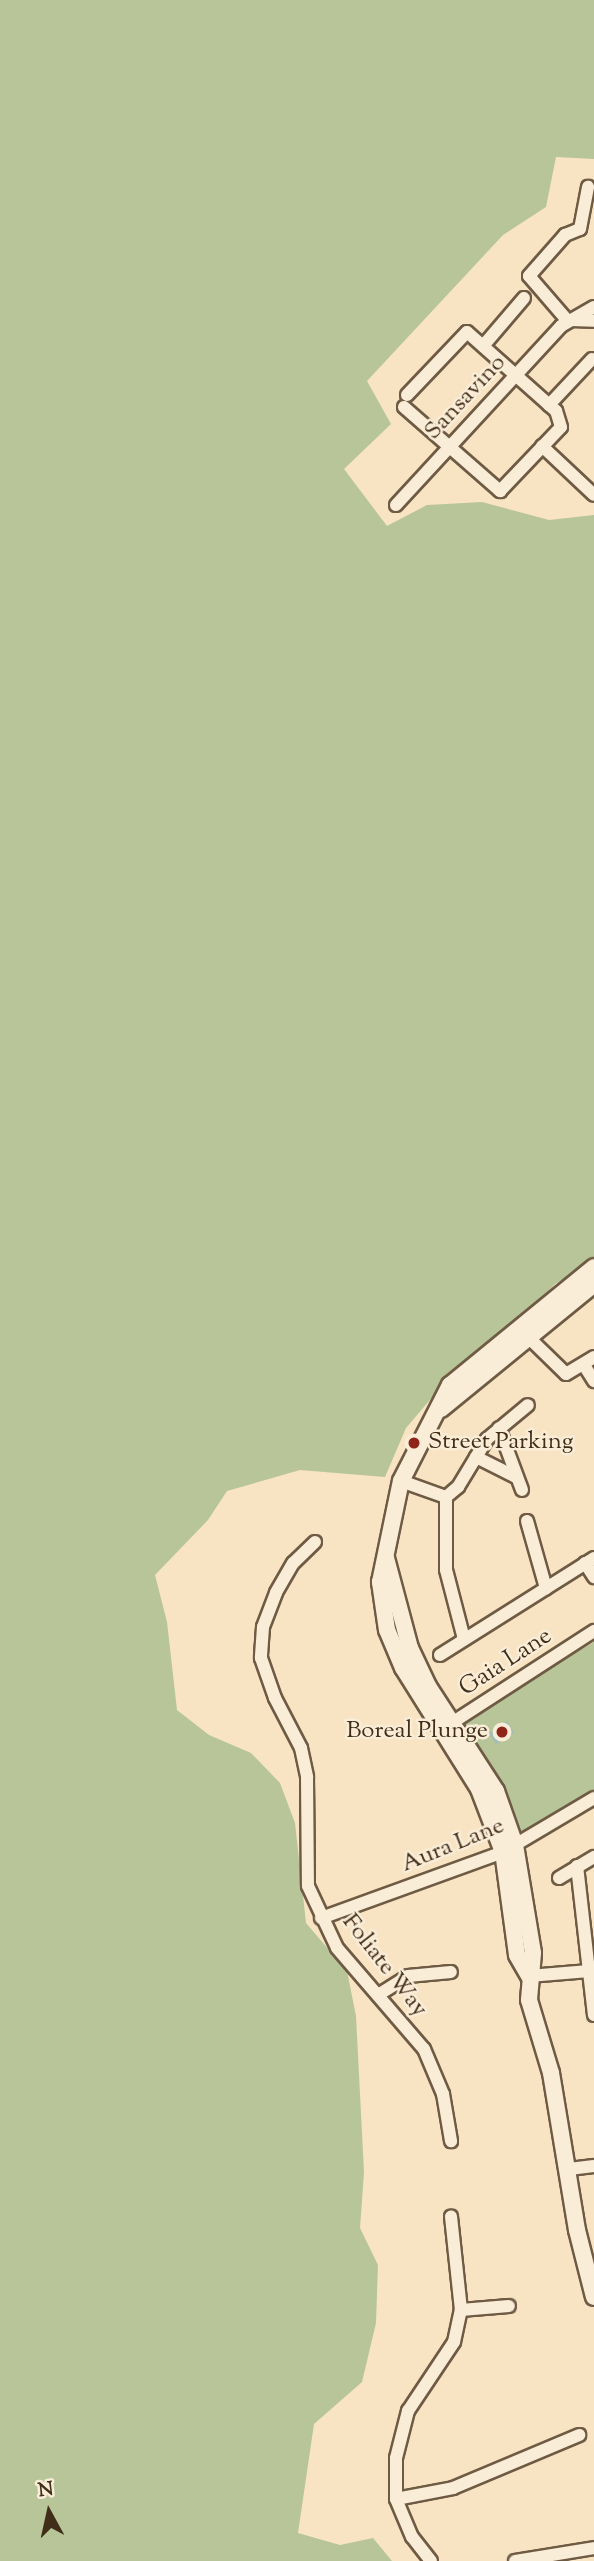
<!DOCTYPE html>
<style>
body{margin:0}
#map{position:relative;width:594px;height:2561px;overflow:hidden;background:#f8e3c3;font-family:"Sorts Mill Goudy",serif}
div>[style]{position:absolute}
.green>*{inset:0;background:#b7c599}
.water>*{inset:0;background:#9fbdbb}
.roads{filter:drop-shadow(2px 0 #6f5b44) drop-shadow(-2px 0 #6f5b44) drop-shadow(0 2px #6f5b44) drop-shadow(0 -2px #6f5b44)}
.street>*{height:12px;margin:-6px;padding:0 6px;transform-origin:6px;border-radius:6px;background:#faedd8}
.secondary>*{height:16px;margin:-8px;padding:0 8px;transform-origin:8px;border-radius:8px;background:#faedd8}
.dots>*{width:19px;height:19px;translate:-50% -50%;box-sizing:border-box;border:4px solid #faedd8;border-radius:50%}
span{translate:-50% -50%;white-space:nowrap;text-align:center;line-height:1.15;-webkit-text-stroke:5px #faedd8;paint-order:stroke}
.street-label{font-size:24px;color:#412e19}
.poi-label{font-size:24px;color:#412e19}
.left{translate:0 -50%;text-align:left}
.right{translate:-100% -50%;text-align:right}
.north{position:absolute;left:14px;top:2477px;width:70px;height:70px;-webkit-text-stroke:5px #faedd8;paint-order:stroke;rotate:352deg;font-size:19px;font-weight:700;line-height:28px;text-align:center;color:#412e19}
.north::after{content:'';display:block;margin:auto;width:24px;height:32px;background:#412e19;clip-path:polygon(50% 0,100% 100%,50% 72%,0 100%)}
</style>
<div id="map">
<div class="green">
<i style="clip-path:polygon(0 0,594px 0,594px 159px,556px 157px,546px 207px,503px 235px,367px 381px,391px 424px,344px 469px,387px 526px,427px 505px,482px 502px,549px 520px,594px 515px,594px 1261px,555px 1284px,509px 1332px,452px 1374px,406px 1428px,385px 1477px,300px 1470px,227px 1491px,208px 1520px,155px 1575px,167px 1622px,177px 1710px,209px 1735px,251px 1753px,280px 1783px,295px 1823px,306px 1923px,347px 1971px,356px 2016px,364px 2172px,360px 2228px,378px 2265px,376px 2323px,362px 2382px,314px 2424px,298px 2533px,340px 2545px,373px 2538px,392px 2561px,0 2561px)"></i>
<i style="clip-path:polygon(594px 1642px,594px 1791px,521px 1834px,456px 1723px)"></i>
</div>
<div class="water">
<i style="clip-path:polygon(507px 1721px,514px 1733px,496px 1744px,489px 1733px)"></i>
</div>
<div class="roads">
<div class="street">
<i style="left:567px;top:320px;width:58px;rotate:-130.8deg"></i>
<i style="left:529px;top:276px;width:55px;rotate:-48.7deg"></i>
<i style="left:565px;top:235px;width:16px;rotate:-22deg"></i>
<i style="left:580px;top:229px;width:43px;rotate:-79.2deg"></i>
<i style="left:571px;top:320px;width:23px;rotate:2deg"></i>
<i style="left:483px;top:346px;width:63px;rotate:-49.5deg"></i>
<i style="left:549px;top:405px;width:63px;rotate:-46.9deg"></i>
<i style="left:404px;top:407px;width:128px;rotate:41.2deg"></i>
<i style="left:500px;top:491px;width:88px;rotate:-46.4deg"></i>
<i style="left:561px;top:427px;width:17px;rotate:-107deg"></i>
<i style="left:556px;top:411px;width:119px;rotate:-138.4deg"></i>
<i style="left:467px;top:332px;width:87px;rotate:133.6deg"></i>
<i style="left:542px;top:446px;width:71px;rotate:43.3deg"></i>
<i style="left:396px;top:505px;width:243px;rotate:-47.3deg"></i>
<i style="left:561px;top:326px;width:38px;rotate:-30deg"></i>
<i style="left:523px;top:1332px;width:60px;rotate:44.3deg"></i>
<i style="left:566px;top:1374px;width:33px;rotate:-31deg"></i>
<i style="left:584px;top:1365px;width:19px;rotate:58deg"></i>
<i style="left:499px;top:1428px;width:66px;rotate:69.6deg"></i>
<i style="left:476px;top:1457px;width:45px;rotate:26.6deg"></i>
<i style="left:401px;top:1481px;width:48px;rotate:19.6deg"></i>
<i style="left:527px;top:1521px;width:70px;rotate:74.2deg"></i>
<i style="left:315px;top:1542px;width:30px;rotate:136deg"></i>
<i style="left:293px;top:1563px;width:34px;rotate:120deg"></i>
<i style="left:276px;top:1593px;width:36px;rotate:111deg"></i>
<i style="left:263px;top:1627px;width:31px;rotate:94deg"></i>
<i style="left:261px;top:1658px;width:42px;rotate:70.7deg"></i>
<i style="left:275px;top:1698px;width:56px;rotate:62.5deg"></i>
<i style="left:301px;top:1748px;width:30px;rotate:78deg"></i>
<i style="left:307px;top:1777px;width:109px;rotate:89.5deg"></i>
<i style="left:308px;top:1886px;width:68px;rotate:64.9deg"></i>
<i style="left:337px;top:1948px;width:133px;rotate:49.3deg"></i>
<i style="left:424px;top:2049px;width:49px;rotate:67.1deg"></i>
<i style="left:443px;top:2094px;width:48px;rotate:80.3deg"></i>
<i style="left:585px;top:1563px;width:17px;rotate:57deg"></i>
<i style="left:464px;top:1639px;width:71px;rotate:-104.6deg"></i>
<i style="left:446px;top:1570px;width:73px;rotate:-90deg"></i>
<i style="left:446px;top:1497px;width:16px;rotate:-40deg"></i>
<i style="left:458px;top:1487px;width:56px;rotate:-58.9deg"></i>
<i style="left:487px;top:1439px;width:53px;rotate:-39.7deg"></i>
<i style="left:440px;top:1655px;width:182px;rotate:-32.2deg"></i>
<i style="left:444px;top:1728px;width:179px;rotate:-32.9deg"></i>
<i style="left:577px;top:1866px;width:150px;rotate:83.5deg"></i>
<i style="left:559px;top:1878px;width:41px;rotate:-31deg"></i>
<i style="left:321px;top:1918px;width:194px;rotate:-19.9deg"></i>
<i style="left:503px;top:1852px;width:106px;rotate:-30.7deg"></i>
<i style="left:529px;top:1976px;width:60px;rotate:-4.8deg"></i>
<i style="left:378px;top:1995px;width:36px;rotate:-32deg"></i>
<i style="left:408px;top:1976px;width:43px;rotate:-5.3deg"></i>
<i style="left:569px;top:2169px;width:25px;rotate:-7deg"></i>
<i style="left:461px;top:2310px;width:48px;rotate:-4.8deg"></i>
<i style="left:396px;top:2499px;width:58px;rotate:-10.9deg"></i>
<i style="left:453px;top:2488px;width:137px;rotate:-22.8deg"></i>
<i style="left:431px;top:2561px;width:31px;rotate:-128deg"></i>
<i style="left:412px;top:2537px;width:41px;rotate:-112.8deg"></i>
<i style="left:396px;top:2499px;width:41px;rotate:-90deg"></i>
<i style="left:396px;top:2458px;width:49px;rotate:-75.7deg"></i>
<i style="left:408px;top:2411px;width:83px;rotate:-56.3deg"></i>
<i style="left:454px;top:2342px;width:33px;rotate:-78deg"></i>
<i style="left:461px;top:2310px;width:94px;rotate:-96.1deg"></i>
<i style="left:515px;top:2561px;width:80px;rotate:-9.3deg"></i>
</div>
<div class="secondary">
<i style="left:441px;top:1409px;width:198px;rotate:-39.2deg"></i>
<i style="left:386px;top:1558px;width:93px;rotate:75.1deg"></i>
<i style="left:410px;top:1648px;width:42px;rotate:64.7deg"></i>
<i style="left:428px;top:1686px;width:125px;rotate:57.1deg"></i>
<i style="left:496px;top:1791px;width:57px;rotate:70.6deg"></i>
<i style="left:515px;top:1845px;width:109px;rotate:80.5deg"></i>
<i style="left:533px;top:1953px;width:47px;rotate:94.9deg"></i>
<i style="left:529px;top:2000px;width:76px;rotate:73.2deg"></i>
<i style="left:551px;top:2073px;width:159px;rotate:80.6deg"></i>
<i style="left:577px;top:2230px;width:69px;rotate:75.8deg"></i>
<i style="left:529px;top:1976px;width:24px;rotate:-120deg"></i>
<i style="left:517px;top:1955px;width:104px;rotate:-97.7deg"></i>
<i style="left:503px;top:1852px;width:67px;rotate:-110.9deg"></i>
<i style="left:479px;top:1789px;width:143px;rotate:-122.1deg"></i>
<i style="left:403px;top:1668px;width:41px;rotate:-112.8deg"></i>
<i style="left:387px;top:1630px;width:49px;rotate:-98.3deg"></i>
<i style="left:380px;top:1582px;width:103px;rotate:-78.3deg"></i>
<i style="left:401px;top:1481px;width:108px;rotate:-63deg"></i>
<i style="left:450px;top:1385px;width:186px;rotate:-39.3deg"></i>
</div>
</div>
<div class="dots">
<i style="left:414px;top:1443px;background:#8f2418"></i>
<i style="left:502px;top:1732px;background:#8f2418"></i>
</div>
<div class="street-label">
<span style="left:466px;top:398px;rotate:-47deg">Sansavino</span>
<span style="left:506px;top:1663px;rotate:-33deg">Gaia Lane</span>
<span style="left:453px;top:1846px;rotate:-22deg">Aura Lane</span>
<span style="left:384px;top:1966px;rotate:52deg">Foliate Way</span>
</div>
<div class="poi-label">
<span class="left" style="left:428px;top:1443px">Street Parking</span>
<span class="right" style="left:488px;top:1732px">Boreal Plunge</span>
</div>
<div class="north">N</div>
</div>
